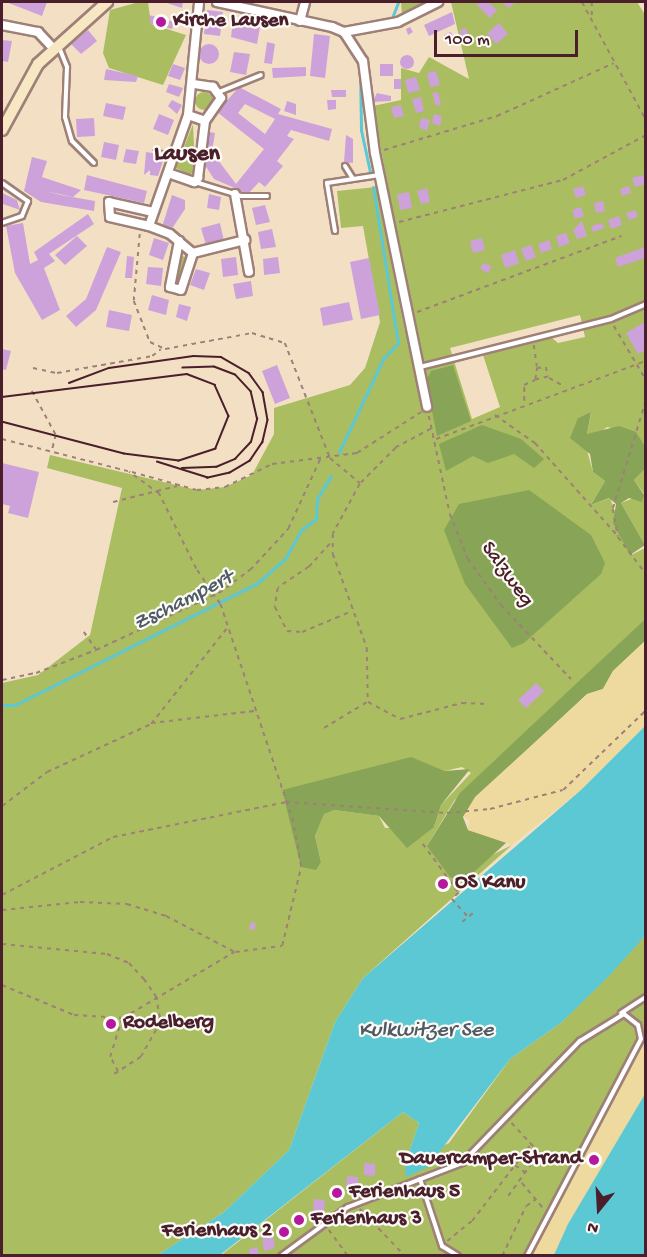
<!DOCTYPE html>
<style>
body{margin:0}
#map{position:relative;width:647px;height:1257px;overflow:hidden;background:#f3e0c4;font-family:"Gochi Hand",sans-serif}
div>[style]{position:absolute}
.green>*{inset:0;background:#aabd61}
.round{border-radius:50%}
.forest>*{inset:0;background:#87a457}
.sand>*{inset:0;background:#eeda9e}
.water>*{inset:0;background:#5cc8d4}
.stream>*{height:3px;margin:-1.5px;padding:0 1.5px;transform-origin:1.5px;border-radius:1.5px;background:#5cc8d4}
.building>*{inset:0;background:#cda2da}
.path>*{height:1.5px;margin-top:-0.75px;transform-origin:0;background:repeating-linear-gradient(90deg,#9e8078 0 4.5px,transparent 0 9px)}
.roads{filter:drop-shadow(2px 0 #9e8078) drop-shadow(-2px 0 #9e8078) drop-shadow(0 2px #9e8078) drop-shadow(0 -2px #9e8078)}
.lane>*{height:4px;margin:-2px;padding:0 2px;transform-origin:2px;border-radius:2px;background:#fff}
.street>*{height:8px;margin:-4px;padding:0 4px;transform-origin:4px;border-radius:4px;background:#fff}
.secondary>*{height:10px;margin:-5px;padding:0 5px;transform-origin:5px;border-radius:5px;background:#f7e8c3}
.tram>*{height:1.5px;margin:-0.75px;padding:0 0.75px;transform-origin:0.75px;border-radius:0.75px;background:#4a1f2b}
.dots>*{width:16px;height:16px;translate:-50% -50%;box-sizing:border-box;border:3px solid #fdfcf7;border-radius:50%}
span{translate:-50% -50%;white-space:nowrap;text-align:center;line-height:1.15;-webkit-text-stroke:4.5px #fdfcf7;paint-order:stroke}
.poi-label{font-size:21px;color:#4a1f2b;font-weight:700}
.left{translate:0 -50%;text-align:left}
.right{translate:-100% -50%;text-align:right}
.street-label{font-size:21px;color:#4a1f2b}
.water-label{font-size:22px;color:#505a66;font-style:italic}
.quarter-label{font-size:24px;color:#4a1f2b;font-weight:700}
.frame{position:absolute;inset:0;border:3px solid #4a1f2b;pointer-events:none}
.north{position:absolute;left:569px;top:1179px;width:60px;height:60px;-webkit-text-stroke:4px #fdfcf7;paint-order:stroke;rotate:198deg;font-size:16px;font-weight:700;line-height:24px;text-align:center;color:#4a1f2b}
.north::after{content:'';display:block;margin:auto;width:21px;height:27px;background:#4a1f2b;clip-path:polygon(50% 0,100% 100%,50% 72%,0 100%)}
.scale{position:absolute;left:434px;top:30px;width:144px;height:27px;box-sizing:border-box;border:3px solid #4a1f2b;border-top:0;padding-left:8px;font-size:18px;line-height:21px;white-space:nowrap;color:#4a1f2b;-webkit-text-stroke:4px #fdfcf7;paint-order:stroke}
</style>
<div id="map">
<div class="green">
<i style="clip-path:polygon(139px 2px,148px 2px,151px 24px,186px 35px,163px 85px,109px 68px,103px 53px,110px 10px)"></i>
<i style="clip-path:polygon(401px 2px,431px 2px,402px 15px)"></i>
<i style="clip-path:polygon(evenodd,451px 2px,637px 2px,646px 16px,645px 446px,636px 433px,607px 427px,596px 436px,587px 434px,591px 413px,578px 418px,593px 472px,605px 481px,591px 505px,610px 498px,631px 555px,645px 548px,645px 619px,454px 801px,427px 846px,490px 856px,512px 845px,363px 978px,335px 1022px,289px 1150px,224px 1212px,158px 1255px,2px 1255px,2px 683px,38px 675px,90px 635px,122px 488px,47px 468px,50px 455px,197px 490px,225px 487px,252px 475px,274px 434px,274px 408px,350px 385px,365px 368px,380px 322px,363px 226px,341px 228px,337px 191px,376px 187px,405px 331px,415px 334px,373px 106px,401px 100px,401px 68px,419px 73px,429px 57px,469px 79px,451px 2px,580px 315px,585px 337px,558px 343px,551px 337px,483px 355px,500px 407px,472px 419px,450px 348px,580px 315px,451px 2px,411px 758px,445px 771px,462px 767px,471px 773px,441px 805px,434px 827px,385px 828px,379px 816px,334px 810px,324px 813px,315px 836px,321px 862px,300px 852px,282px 791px,411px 758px)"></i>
<i class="round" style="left:195px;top:92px;width:18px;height:18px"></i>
<i style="clip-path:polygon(193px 124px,195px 170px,190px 175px,176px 168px)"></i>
<i style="clip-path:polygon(177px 255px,186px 257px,179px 287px,173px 285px)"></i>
<i style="clip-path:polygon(645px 469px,645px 545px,621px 503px,644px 494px,634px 480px)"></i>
<i style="clip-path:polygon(645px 936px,645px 1094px,554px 1255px,220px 1256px,403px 1112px,419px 1123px,405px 1164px,449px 1143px,510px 1059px,562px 1022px)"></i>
</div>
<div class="forest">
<i style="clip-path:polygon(453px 365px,471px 421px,437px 436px,426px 381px,431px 371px)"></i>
<i style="clip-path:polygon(591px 412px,587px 434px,619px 426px,636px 432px,645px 446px,645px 469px,634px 480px,644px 495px,642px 502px,629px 498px,621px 503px,645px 545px,630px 555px,613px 523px,616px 504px,609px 498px,591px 505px,605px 481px,593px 472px,590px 454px,570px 438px,578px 418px)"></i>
<i style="clip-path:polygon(482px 425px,521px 439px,544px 459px,534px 468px,514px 454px,488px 463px,473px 456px,446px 471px,439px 444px)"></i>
<i style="clip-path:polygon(529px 490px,591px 535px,605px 563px,601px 574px,524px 643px,512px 648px,465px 584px,444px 530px,459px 504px)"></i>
<i style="clip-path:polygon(645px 619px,645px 641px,613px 671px,603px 689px,587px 694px,476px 797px,463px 817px,468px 830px,507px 842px,474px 872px,459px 881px,450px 877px,427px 846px,460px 793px)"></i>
<i style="clip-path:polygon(411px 757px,445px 771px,470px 769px,441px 805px,434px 827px,407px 848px,379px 816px,334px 810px,324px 814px,315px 836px,321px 862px,316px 870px,301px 867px,282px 790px)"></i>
</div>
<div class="sand">
<i style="clip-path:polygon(645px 641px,645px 726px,581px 790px,512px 845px,468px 830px,469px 820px,463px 817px,475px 797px,588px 694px,603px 689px,613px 671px)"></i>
<i style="clip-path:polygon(645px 1037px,645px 1094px,637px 1111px,554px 1255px,531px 1256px)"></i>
</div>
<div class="water">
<i style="clip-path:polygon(645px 726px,645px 936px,609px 976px,562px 1022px,510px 1059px,428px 1167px,406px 1177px,405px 1164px,419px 1123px,403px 1112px,220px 1255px,158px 1255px,224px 1212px,289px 1150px,335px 1022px,363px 978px,581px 790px)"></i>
<i style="clip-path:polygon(645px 1094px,645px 1255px,554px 1255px,568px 1224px)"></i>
</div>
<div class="stream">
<i style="left:392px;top:18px;width:17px;rotate:-69deg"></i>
<i style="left:360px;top:66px;width:64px;rotate:89.1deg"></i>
<i style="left:361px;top:130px;width:43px;rotate:77.9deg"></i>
<i style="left:339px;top:452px;width:103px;rotate:-64.7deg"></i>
<i style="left:383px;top:359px;width:22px;rotate:-47deg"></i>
<i style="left:398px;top:343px;width:158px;rotate:-99.1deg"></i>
<i style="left:2px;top:705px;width:13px"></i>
<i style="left:15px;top:705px;width:270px;rotate:-26.7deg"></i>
<i style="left:256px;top:584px;width:38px;rotate:-41deg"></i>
<i style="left:285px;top:559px;width:33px;rotate:-61deg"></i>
<i style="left:301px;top:530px;width:19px;rotate:-36deg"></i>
<i style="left:316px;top:519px;width:20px;rotate:-87deg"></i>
<i style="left:317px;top:499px;width:27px;rotate:-59deg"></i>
</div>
<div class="building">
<i style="clip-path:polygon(6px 2px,47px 2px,42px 16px)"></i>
<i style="clip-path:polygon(164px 2px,183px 2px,182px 8px)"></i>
<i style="clip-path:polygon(480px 2px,488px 2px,497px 10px,490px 18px,477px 5px)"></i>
<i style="clip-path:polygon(502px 2px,515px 2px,509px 8px)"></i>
<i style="clip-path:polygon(207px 10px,223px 12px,220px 36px,204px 34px)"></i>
<i style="clip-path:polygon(452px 12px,455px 24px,429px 36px,424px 25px)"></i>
<i style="clip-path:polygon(149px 15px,174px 22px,172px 29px,151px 24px)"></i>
<i style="clip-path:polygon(233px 20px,260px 27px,257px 44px,231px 37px)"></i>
<i style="clip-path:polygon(499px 23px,508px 34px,496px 44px,487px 33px)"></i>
<i style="clip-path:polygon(410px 27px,413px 32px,408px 35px,406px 29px)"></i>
<i style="clip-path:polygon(466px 28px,470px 42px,463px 44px,460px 30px)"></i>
<i style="clip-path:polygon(88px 30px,97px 41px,81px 54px,71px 44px)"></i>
<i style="clip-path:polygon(451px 32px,456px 43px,449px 46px,444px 35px)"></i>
<i style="clip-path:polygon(314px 34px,330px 36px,325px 78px,310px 76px)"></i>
<i style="clip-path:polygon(2px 40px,12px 41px,8px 62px,2px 61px)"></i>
<i style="clip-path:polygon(267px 42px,275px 44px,272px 64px,264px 63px)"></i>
<i class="round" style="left:199px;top:44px;width:20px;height:20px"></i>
<i style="clip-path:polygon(234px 52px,250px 54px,246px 75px,230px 72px)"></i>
<i class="round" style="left:400px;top:55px;width:14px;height:14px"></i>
<i style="clip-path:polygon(173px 64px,185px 68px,180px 80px,168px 76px)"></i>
<i style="clip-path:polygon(380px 64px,393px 64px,393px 76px,380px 76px)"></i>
<i style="clip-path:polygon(306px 67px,306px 76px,273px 78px,272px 68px)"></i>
<i style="clip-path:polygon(106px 69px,138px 76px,136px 82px,104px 80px)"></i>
<i style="clip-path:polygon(436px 71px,440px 85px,430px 87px,427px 73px)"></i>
<i style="clip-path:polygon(416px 77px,420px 90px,408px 93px,405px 80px)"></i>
<i style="clip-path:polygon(394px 79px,401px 79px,401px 89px,394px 89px)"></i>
<i style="clip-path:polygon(169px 84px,183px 88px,179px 97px,166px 92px)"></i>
<i style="clip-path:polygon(evenodd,239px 87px,281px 109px,278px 114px,332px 129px,329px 141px,291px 130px,287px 136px,294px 139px,277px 161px,283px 166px,265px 187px,259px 182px,248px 194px,214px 179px,201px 159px,204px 131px,215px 133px,212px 152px,236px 184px,264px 149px,217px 112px,239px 87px,245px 104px,275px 119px,265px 134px,238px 113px,245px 104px)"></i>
<i style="clip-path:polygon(331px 90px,346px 90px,346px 97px,332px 97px)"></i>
<i style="clip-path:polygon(438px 92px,441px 105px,436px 106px,432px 93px)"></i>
<i style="clip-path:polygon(377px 93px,391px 96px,391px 101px,372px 102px)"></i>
<i style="clip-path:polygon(421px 97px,424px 111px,416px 113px,412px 99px)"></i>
<i style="clip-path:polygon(172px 100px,182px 105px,177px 114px,168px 106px)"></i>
<i style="clip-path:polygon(327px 100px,336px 100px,336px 109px,328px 110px)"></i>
<i style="clip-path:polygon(287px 101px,296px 104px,296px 115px,284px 111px)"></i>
<i style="clip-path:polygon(106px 103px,126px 107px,123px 120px,103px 116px)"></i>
<i style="clip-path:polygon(401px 105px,404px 116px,394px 118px,391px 107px)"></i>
<i style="clip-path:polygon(159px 114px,174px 120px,168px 135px,153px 129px)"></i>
<i style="clip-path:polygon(434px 114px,442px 116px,440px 126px,432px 123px)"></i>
<i style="clip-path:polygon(94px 118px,95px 136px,77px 137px,76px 119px)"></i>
<i style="clip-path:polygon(421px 118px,430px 120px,427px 131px,419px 127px)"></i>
<i style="clip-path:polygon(346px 135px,353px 139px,353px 163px,344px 162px)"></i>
<i style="clip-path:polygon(104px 142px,119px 145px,116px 160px,101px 157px)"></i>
<i style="clip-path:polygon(126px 149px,139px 151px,136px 164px,123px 162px)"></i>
<i style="clip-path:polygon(146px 152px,165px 155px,158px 176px,150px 175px,150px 170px,144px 175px)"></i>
<i style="clip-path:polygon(32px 157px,47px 161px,42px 177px,81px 190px,73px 197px,45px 191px,61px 195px,95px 201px,94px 211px,41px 202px,24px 191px)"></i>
<i style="clip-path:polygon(87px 175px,147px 191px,144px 203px,84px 190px)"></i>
<i style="clip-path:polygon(643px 175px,645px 184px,635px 187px,632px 178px)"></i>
<i style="clip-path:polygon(583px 186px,586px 195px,576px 198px,573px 189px)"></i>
<i style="clip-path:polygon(629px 186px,631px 193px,622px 196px,620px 189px)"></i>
<i style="clip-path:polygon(427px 188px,430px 202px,421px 204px,417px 191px)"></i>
<i style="clip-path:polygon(409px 192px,412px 208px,400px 210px,397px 194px)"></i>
<i style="clip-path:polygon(2px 193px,17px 200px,20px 210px,3px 204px,2px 218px)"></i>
<i style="clip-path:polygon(209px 194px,221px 197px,219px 210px,207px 208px)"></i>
<i style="clip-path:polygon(172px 195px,185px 200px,185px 209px,171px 230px,162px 227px)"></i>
<i style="clip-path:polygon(603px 201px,605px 211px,596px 213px,594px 203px)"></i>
<i style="clip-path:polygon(265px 205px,270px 222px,256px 225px,252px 208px)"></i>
<i style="clip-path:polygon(581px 207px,584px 216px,575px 219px,572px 210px)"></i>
<i style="clip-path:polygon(635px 210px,638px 217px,629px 220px,626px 213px)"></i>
<i style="clip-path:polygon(88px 214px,94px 224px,49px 254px,55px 261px,44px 268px,60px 310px,42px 320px,15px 273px,6px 226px,23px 223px,30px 264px,38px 260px,34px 252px)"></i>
<i style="clip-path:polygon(619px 216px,622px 225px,611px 229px,608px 220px)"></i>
<i style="clip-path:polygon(582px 221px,587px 236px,577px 239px,573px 230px)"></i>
<i style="clip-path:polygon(220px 223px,224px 241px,206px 245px,201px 228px)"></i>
<i style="clip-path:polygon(603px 223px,604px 228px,593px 232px,591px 226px)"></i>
<i style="clip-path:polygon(272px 229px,276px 247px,261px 249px,258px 232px)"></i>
<i style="clip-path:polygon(566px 233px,570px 243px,559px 247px,556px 236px)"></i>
<i style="clip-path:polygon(77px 236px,87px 246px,65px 265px,55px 255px)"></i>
<i style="clip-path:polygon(154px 238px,169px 243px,163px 260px,149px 255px)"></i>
<i style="clip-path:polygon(482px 238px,485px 250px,473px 253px,470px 241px)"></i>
<i style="clip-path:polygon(549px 240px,552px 249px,541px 253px,538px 244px)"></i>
<i style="clip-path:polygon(531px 245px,536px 257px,526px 261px,521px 249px)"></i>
<i style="clip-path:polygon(107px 247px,121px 252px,96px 310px,76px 327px,66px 316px,86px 299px)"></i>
<i style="clip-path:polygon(645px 247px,645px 258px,618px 267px,615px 258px)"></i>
<i style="clip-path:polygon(515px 250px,519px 263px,505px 268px,501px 255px)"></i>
<i style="clip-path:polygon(127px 256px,134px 257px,132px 278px,125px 278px)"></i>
<i style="clip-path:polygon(236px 257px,238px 275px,223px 277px,221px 259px)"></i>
<i style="clip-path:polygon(278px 257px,280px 273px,264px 275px,263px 259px)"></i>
<i style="clip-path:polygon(369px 258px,380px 315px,361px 319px,350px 262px)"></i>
<i style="clip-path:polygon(483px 263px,491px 266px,489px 273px,480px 269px)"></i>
<i style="clip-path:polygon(148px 267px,163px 268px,161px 286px,146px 284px)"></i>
<i style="clip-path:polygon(196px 269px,210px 273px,204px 290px,190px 285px)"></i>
<i style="clip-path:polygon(251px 281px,253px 296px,236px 299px,233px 284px)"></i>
<i style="clip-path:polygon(152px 295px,169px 300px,166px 315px,148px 310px)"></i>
<i style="clip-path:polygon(349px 302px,353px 320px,323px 326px,320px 308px)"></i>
<i style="clip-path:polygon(179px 304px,191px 307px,187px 321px,176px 317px)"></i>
<i style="clip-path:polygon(109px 310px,132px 315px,129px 331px,106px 327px)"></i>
<i style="clip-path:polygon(645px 322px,645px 350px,638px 354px,626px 333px)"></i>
<i style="clip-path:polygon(2px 349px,11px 351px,6px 370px,2px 369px)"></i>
<i style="clip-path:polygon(277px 365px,290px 398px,275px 404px,262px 371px)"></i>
<i style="clip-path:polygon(2px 463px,39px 472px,28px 518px,8px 513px,10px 506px,2px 504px)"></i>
<i style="clip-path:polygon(536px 683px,544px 691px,526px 708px,518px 700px)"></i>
<i style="clip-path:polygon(445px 879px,448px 884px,442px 888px,439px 884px)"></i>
<i style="clip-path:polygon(251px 922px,256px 923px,254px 930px,249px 929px)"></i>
<i style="clip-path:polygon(364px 1163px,375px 1164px,375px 1176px,364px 1175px)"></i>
<i style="clip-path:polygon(347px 1176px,358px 1177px,358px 1189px,346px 1188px)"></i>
<i style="clip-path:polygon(332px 1187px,343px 1188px,342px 1200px,331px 1199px)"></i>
<i style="clip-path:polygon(314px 1199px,325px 1200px,324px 1212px,313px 1212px)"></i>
<i style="clip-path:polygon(303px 1213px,306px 1225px,295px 1227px,292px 1215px)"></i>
<i style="clip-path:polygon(288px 1225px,291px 1237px,280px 1239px,277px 1227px)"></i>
<i style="clip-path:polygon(273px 1236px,275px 1248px,264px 1251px,262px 1239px)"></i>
<i style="clip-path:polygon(257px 1247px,259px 1256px,250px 1256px,249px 1249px)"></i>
</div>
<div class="path">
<i style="left:582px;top:2px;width:134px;rotate:61.5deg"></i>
<i style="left:592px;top:2px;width:18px;rotate:90deg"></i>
<i style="left:152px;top:150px;width:14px;rotate:4deg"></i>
<i style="left:384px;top:150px;width:118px;rotate:-16.7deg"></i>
<i style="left:497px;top:116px;width:128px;rotate:-24.4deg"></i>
<i style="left:399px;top:222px;width:169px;rotate:-14.4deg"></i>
<i style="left:563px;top:180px;width:94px;rotate:-28.5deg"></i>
<i style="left:140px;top:234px;width:67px;rotate:95.1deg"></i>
<i style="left:134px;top:301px;width:44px;rotate:68.7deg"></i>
<i style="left:150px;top:342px;width:17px;rotate:25deg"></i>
<i style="left:165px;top:349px;width:88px;rotate:-10.4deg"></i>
<i style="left:252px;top:333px;width:34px;rotate:17deg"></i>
<i style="left:285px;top:343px;width:123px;rotate:68.6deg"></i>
<i style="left:330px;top:458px;width:39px;rotate:40deg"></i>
<i style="left:417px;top:312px;width:218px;rotate:-20.4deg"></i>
<i style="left:614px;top:326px;width:63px;rotate:59.3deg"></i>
<i style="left:644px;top:336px;width:2px;rotate:27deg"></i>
<i style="left:534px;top:345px;width:22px;rotate:82deg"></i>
<i style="left:546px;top:367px;width:10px;rotate:79deg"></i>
<i style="left:548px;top:377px;width:13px;rotate:167deg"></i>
<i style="left:535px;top:380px;width:12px;rotate:-81deg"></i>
<i style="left:537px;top:368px;width:9px;rotate:-6deg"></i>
<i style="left:33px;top:368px;width:25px;rotate:12deg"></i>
<i style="left:57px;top:373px;width:97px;rotate:-10.1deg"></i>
<i style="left:152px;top:356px;width:11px;rotate:-38deg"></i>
<i style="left:549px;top:378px;width:18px;rotate:29deg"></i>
<i style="left:32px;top:391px;width:50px;rotate:61.4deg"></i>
<i style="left:56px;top:435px;width:16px;rotate:104deg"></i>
<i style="left:524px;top:401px;width:16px;rotate:-90deg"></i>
<i style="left:524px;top:385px;width:12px;rotate:-24deg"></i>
<i style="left:646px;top:401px;width:113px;rotate:107deg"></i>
<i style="left:613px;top:509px;width:28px;rotate:80deg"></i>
<i style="left:618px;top:537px;width:46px;rotate:52.9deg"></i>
<i style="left:495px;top:415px;width:49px;rotate:35deg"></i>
<i style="left:535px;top:443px;width:125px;rotate:48.3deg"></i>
<i style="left:429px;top:416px;width:100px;rotate:77.9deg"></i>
<i style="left:450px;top:514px;width:48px;rotate:68.2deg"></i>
<i style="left:468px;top:559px;width:57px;rotate:54.3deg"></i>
<i style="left:501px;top:605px;width:102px;rotate:46.6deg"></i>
<i style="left:431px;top:429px;width:40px;rotate:152deg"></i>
<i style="left:396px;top:448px;width:51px;rotate:135deg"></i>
<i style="left:360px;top:484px;width:57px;rotate:118.4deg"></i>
<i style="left:333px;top:534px;width:20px;rotate:90deg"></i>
<i style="left:333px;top:554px;width:100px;rotate:70.1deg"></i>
<i style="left:367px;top:648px;width:54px;rotate:88.9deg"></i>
<i style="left:368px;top:702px;width:36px;rotate:28deg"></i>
<i style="left:400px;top:719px;width:64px;rotate:-14.5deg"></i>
<i style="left:462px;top:703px;width:27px;rotate:2deg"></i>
<i style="left:2px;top:439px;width:130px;rotate:14.3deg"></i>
<i style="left:436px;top:439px;width:224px;rotate:-20.4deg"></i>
<i style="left:132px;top:472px;width:67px;rotate:15.5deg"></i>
<i style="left:197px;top:490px;width:28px;rotate:-6deg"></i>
<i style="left:225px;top:487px;width:52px;rotate:-26.1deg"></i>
<i style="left:272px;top:464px;width:86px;rotate:-7.4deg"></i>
<i style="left:357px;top:453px;width:76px;rotate:-32.6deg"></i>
<i style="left:113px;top:502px;width:66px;rotate:-14deg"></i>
<i style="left:330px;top:544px;width:31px;rotate:132deg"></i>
<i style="left:309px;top:567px;width:37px;rotate:146deg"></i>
<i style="left:278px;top:588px;width:19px;rotate:99deg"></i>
<i style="left:275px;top:607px;width:27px;rotate:63deg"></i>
<i style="left:287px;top:631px;width:15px;rotate:4deg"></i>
<i style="left:302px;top:632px;width:54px;rotate:-22.8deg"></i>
<i style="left:84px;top:632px;width:21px;rotate:55deg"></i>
<i style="left:2px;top:680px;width:35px;rotate:-12deg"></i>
<i style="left:36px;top:673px;width:64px;rotate:-21deg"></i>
<i style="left:96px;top:650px;width:136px;rotate:-24.9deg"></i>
<i style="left:219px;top:593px;width:39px;rotate:-37deg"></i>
<i style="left:250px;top:570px;width:56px;rotate:-47.2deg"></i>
<i style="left:288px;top:529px;width:77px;rotate:-65.4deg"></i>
<i style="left:151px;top:723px;width:104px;rotate:-6.6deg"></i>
<i style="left:324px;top:728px;width:50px;rotate:-31.2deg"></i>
<i style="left:2px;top:806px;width:56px;rotate:-37.1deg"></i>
<i style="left:47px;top:772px;width:115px;rotate:-24.8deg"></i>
<i style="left:151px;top:724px;width:124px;rotate:-51.6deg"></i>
<i style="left:423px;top:844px;width:61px;rotate:53.7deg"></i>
<i style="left:459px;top:893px;width:9px;rotate:139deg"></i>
<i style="left:452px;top:899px;width:24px;rotate:48deg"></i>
<i style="left:2px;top:895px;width:125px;rotate:-27.6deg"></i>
<i style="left:113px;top:837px;width:177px;rotate:-11.4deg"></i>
<i style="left:286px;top:802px;width:161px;rotate:3.9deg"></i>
<i style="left:447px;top:813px;width:43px;rotate:-5.3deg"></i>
<i style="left:490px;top:809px;width:75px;rotate:-14.6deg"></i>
<i style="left:563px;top:790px;width:115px;rotate:-43.9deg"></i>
<i style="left:2px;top:910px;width:78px;rotate:-5.9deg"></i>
<i style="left:80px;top:902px;width:47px;rotate:2.4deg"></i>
<i style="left:127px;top:904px;width:41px;rotate:17.1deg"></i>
<i style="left:166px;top:916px;width:78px;rotate:27.6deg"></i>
<i style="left:235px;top:952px;width:47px;rotate:-7.3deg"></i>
<i style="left:282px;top:946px;width:81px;rotate:-76.5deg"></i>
<i style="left:301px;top:867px;width:46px;rotate:-100.1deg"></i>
<i style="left:293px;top:822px;width:230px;rotate:-108.5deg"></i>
<i style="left:220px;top:604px;width:42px;rotate:-124.4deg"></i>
<i style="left:196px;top:569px;width:84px;rotate:-116.3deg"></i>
<i style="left:159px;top:494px;width:37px;rotate:-144deg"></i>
<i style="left:462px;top:922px;width:16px;rotate:-40deg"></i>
<i style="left:2px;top:944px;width:105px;rotate:5.4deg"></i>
<i style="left:107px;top:954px;width:24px;rotate:22deg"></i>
<i style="left:129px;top:963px;width:22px;rotate:47deg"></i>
<i style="left:144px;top:979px;width:21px;rotate:55deg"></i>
<i style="left:156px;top:996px;width:26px;rotate:79deg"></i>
<i style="left:161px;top:1022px;width:40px;rotate:119.7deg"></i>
<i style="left:141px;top:1057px;width:35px;rotate:147deg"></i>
<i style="left:2px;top:985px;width:78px;rotate:22.6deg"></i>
<i style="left:74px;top:1015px;width:49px;rotate:3.5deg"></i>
<i style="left:123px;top:1018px;width:129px;rotate:-30.7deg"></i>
<i style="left:118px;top:1072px;width:17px;rotate:-118deg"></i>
<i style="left:110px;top:1057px;width:41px;rotate:-72.9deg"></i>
<i style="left:515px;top:1165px;width:14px;rotate:36deg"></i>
<i style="left:522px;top:1183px;width:34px;rotate:50deg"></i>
<i style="left:508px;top:1196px;width:53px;rotate:-54.2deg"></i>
<i style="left:539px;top:1153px;width:41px;rotate:-133deg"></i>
<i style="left:360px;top:1209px;width:65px;rotate:46.2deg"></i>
<i style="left:329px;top:1230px;width:32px;rotate:54deg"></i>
<i style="left:447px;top:1241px;width:32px;rotate:-39deg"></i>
<i style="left:472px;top:1221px;width:97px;rotate:-52.5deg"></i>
<i style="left:502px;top:1256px;width:55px;rotate:-64.4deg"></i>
<i style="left:526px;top:1206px;width:12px;rotate:-35deg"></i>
</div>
<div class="roads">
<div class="lane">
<i style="left:59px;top:47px;width:22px;rotate:68deg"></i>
<i style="left:67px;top:67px;width:50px;rotate:92.3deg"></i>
<i style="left:65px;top:117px;width:25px;rotate:74deg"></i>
<i style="left:72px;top:141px;width:31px;rotate:45deg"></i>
<i style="left:219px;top:92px;width:45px;rotate:-22deg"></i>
<i style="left:345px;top:166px;width:15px;rotate:58deg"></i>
<i style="left:195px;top:182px;width:48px;rotate:16.9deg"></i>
<i style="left:241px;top:196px;width:26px"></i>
<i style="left:2px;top:183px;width:32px;rotate:35deg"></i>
<i style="left:28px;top:201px;width:16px;rotate:112deg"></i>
<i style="left:22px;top:216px;width:21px;rotate:161deg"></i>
<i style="left:335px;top:231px;width:49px;rotate:-99.5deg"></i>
<i style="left:327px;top:183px;width:53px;rotate:-8.7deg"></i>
<i style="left:420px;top:367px;width:197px;rotate:-14.1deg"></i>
<i style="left:611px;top:319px;width:38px;rotate:-23deg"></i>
<i style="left:621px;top:1013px;width:30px;rotate:-33deg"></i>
<i style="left:420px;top:1179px;width:71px;rotate:71.8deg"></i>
<i style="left:442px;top:1246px;width:19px;rotate:32deg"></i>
<i style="left:281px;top:1256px;width:83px;rotate:-36.2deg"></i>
<i style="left:348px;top:1207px;width:122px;rotate:-21.1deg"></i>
<i style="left:462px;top:1163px;width:170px;rotate:-46deg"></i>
<i style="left:580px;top:1041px;width:52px;rotate:-31.5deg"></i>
<i style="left:624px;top:1014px;width:18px;rotate:38deg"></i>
<i style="left:638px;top:1025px;width:14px;rotate:78deg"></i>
<i style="left:641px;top:1039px;width:245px;rotate:117.7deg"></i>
</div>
<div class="street">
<i style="left:217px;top:2px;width:118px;rotate:12.3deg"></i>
<i style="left:332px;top:27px;width:13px;rotate:23deg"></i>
<i style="left:344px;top:32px;width:35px;rotate:57deg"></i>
<i style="left:363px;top:61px;width:93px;rotate:82.6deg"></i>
<i style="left:375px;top:153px;width:259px;rotate:78.4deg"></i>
<i style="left:300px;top:21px;width:20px;rotate:-75deg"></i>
<i style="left:2px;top:25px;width:37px;rotate:11deg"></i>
<i style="left:38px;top:32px;width:22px;rotate:47deg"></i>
<i style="left:344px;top:32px;width:55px;rotate:-10.5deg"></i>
<i style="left:398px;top:22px;width:45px;rotate:-26.6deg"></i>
<i style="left:188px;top:115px;width:18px;rotate:19deg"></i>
<i style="left:205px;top:121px;width:28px;rotate:-55deg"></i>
<i style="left:221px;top:98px;width:14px;rotate:-126deg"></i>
<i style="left:213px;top:87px;width:20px;rotate:-171deg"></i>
<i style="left:168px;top:173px;width:28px;rotate:19deg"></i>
<i style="left:194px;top:182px;width:6px;rotate:-45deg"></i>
<i style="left:198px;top:178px;width:57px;rotate:-83deg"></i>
<i style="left:235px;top:194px;width:79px;rotate:79.8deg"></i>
<i style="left:153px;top:212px;width:45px;rotate:-167.2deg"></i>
<i style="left:109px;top:202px;width:15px;rotate:86deg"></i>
<i style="left:110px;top:217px;width:40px;rotate:13deg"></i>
<i style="left:149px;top:226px;width:118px;rotate:-70.6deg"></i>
<i style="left:188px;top:115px;width:114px;rotate:-84.4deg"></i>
<i style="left:149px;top:226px;width:22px;rotate:21deg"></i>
<i style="left:170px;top:234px;width:30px;rotate:40deg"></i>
<i style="left:193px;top:253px;width:54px;rotate:-14deg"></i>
<i style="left:179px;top:241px;width:47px;rotate:101.1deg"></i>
<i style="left:170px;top:287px;width:11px;rotate:15deg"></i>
<i style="left:181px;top:290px;width:39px;rotate:-72deg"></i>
</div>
<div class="secondary">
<i style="left:2px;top:130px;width:75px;rotate:-61.4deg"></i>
<i style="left:38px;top:64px;width:93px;rotate:-41.9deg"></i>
</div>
</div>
<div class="tram">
<i style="left:69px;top:383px;width:43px;rotate:-20.6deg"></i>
<i style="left:109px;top:368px;width:85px;rotate:-8.1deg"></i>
<i style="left:193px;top:356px;width:28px;rotate:2deg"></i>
<i style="left:221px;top:357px;width:32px;rotate:30deg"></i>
<i style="left:249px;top:373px;width:24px;rotate:54deg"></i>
<i style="left:263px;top:392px;width:28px;rotate:80deg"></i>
<i style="left:268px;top:420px;width:23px;rotate:103deg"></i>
<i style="left:263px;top:442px;width:23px;rotate:124deg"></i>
<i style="left:250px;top:461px;width:23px;rotate:149deg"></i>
<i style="left:230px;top:473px;width:23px;rotate:167deg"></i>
<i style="left:208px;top:478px;width:53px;rotate:-162.6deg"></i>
<i style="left:2px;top:397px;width:186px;rotate:-7.1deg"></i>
<i style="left:187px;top:374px;width:30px;rotate:21deg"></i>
<i style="left:215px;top:385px;width:34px;rotate:66deg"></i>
<i style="left:229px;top:416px;width:35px;rotate:112deg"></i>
<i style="left:216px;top:449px;width:39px;rotate:162deg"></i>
<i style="left:179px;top:461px;width:55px;rotate:-172.7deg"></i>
<i style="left:124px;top:454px;width:126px;rotate:-165.3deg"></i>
<i style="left:182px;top:468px;width:34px;rotate:-2deg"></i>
<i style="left:216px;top:467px;width:21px;rotate:-23deg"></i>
<i style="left:235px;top:459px;width:23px;rotate:-47deg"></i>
<i style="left:251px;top:442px;width:24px;rotate:-75deg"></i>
<i style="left:257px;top:419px;width:28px;rotate:-103deg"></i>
<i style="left:251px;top:392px;width:23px;rotate:-133deg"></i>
<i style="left:235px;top:375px;width:22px;rotate:-159deg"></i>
<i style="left:214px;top:367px;width:31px;rotate:178deg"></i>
</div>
<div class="dots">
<i style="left:161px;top:22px;background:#b5179e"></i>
<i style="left:443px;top:884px;background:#b5179e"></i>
<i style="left:111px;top:1024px;background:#b5179e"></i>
<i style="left:594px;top:1160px;background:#b5179e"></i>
<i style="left:337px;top:1193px;background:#b5179e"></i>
<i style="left:299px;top:1220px;background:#b5179e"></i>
<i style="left:284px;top:1232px;background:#b5179e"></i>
</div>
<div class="poi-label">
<span class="left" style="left:173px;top:22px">Kirche Lausen</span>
<span class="left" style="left:455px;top:884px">OS Kanu</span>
<span class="left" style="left:123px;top:1024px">Rodelberg</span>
<span class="right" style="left:582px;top:1160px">Dauercamper-Strand</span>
<span class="left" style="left:349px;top:1193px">Ferienhaus 5</span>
<span class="left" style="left:311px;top:1220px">Ferienhaus 3</span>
<span class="right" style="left:272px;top:1232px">Ferienhaus 2</span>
</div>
<div class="street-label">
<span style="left:506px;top:575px;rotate:54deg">Salzweg</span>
</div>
<div class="water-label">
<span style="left:184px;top:602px;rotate:-27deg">Zschampert</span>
<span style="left:426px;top:1032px">Kulkwitzer See</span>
</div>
<div class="quarter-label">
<span style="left:187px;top:155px">Lausen</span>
</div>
<div class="frame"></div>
<div class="north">N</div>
<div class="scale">100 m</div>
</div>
